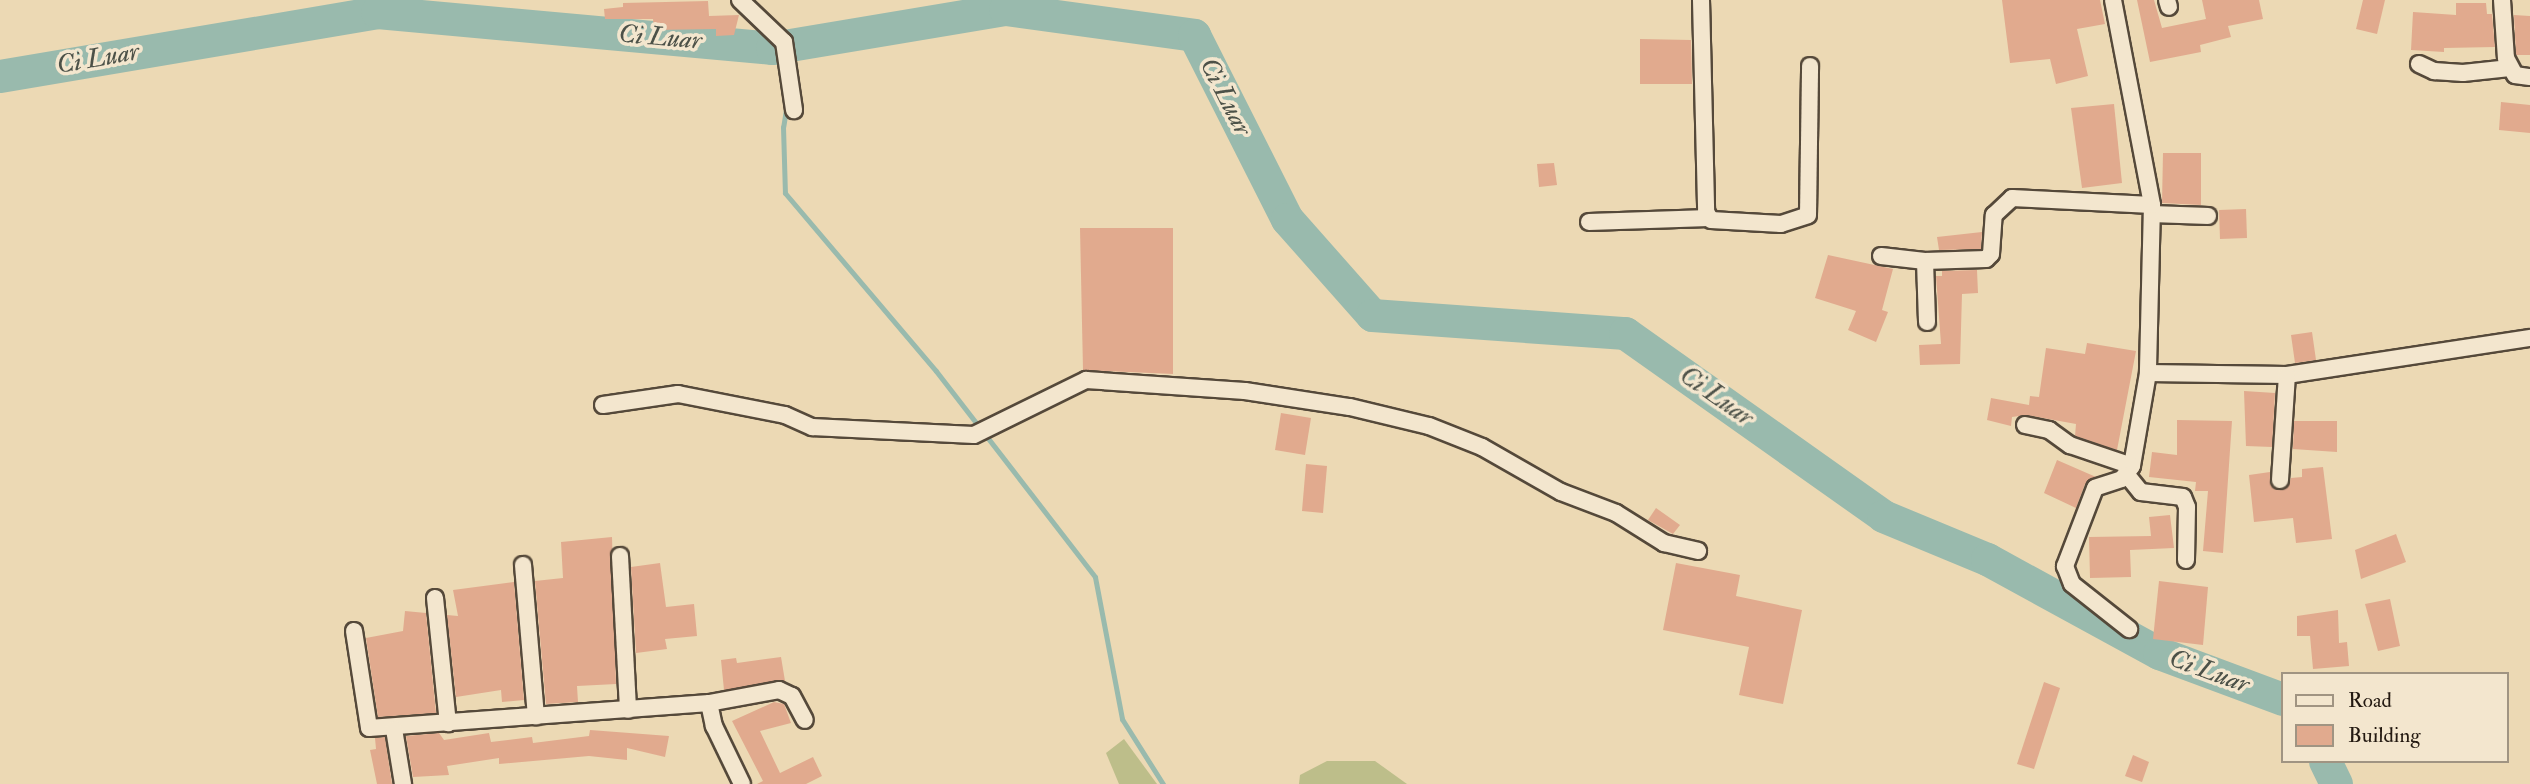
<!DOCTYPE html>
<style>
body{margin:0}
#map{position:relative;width:2530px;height:784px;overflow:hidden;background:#ecd9b4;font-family:"IM FELL Double Pica",serif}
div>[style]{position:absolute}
.green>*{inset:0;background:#bdbe8a}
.stream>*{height:5px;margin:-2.5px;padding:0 2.5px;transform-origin:2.5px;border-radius:2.5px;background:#99baad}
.river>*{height:33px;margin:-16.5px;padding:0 16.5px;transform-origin:16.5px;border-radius:16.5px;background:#99baad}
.building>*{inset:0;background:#e1aa8e}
.roads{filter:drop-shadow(2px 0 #55493a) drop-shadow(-2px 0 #55493a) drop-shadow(0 2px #55493a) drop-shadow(0 -2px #55493a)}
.street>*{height:16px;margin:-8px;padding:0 8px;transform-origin:8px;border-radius:8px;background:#f3e6ce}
span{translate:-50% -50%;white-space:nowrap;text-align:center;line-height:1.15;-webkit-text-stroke:7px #f3e6ce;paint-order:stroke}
.water-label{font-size:26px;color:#4c5148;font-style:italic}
.legend{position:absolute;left:2281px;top:672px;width:228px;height:91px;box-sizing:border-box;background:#f3e6ce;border:2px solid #a09482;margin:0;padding:9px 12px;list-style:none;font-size:21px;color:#231911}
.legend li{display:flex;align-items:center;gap:14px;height:35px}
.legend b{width:35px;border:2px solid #a09482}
</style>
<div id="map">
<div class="green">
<i style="clip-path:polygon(1124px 739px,1157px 784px,1119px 784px,1106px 753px)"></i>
<i style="clip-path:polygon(1327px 761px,1375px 761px,1407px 784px,1299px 784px,1300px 775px)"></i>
</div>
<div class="stream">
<i style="left:793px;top:65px;width:21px;rotate:-79deg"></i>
<i style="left:787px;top:103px;width:24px;rotate:99deg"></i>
<i style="left:783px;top:127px;width:66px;rotate:88.3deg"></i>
<i style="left:785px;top:193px;width:233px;rotate:49.7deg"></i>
<i style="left:936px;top:371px;width:260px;rotate:52.3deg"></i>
<i style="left:1095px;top:577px;width:145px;rotate:79.2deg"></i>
<i style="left:1122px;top:719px;width:77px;rotate:57.8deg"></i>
</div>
<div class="river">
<i style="left:0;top:76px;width:382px;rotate:-9.6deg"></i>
<i style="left:377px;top:12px;width:397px;rotate:5.2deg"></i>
<i style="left:772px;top:48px;width:236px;rotate:-9.5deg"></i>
<i style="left:1005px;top:9px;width:191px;rotate:7.8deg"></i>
<i style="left:1194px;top:35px;width:206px;rotate:63.2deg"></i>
<i style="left:1287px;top:219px;width:128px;rotate:48.5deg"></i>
<i style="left:1372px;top:315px;width:254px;rotate:4.1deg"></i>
<i style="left:1625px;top:333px;width:316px;rotate:35.3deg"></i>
<i style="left:1883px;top:516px;width:113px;rotate:22.5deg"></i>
<i style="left:1987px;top:559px;width:196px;rotate:28.7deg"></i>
<i style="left:2159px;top:653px;width:132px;rotate:20.4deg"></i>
<i style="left:2325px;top:761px;width:25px;rotate:64deg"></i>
</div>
<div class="building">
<i style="clip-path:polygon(2002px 0,2100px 0,2105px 24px,2077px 29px,2088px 76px,2056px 84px,2050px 59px,2010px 63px)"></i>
<i style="clip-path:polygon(2137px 0,2154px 0,2162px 28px,2206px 19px,2202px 0,2259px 0,2263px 19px,2228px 26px,2231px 37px,2200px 45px,2201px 52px,2150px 62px)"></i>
<i style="clip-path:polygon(2363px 0,2385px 0,2377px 34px,2356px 29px)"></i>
<i style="clip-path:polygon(708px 1px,709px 16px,739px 15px,734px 35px,716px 36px,716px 29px,654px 30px,653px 19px,605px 19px,604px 9px,623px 7px,623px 3px)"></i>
<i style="clip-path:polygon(2456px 3px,2486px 3px,2487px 14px,2492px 14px,2495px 47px,2444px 48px,2444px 52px,2411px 50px,2413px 12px,2456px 15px)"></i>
<i style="clip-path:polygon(2514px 15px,2530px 16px,2530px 55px,2516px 55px)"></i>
<i style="clip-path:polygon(1640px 39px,1691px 40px,1692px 84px,1640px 84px)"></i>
<i style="clip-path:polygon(2501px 102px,2530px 105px,2530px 133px,2499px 130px)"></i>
<i style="clip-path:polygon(2114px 104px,2122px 183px,2082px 188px,2071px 108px)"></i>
<i style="clip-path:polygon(2163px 153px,2201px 153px,2201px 205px,2162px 203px)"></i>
<i style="clip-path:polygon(1554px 163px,1557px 185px,1539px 187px,1537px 164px)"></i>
<i style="clip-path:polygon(2246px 209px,2247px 238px,2220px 239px,2219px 210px)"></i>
<i style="clip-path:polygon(1080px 228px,1173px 228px,1173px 374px,1083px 370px)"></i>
<i style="clip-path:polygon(1982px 232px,1981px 249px,1939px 250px,1937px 237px)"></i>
<i style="clip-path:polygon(1828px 255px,1893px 269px,1882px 310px,1888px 312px,1876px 342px,1848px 330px,1856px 311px,1815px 298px)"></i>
<i style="clip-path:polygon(1977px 270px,1978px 293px,1962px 294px,1960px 364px,1920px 365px,1919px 345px,1941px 344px,1936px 276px,1942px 276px,1942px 271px)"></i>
<i style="clip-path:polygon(2312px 332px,2316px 360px,2295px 363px,2291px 335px)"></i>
<i style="clip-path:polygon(2087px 343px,2136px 351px,2117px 450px,2075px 436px,2076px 424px,2026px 415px,2012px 417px,2011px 426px,1987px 420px,1991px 398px,2029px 405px,2030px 396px,2039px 397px,2046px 348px,2085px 354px)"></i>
<i style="clip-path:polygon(2244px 391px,2275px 393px,2272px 447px,2246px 446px)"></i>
<i style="clip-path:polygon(1281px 413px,1311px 418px,1305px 455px,1275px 450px)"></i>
<i style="clip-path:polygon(2177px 420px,2232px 421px,2223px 553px,2203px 551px,2208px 491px,2195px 491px,2196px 482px,2149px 477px,2152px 452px,2177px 455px)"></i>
<i style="clip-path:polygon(2294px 421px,2337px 421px,2337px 452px,2293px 449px)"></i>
<i style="clip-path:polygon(2057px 460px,2096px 477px,2085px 484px,2076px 508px,2044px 493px)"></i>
<i style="clip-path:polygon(1306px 464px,1327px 466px,1323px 513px,1302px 511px)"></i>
<i style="clip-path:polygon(2323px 467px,2332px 539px,2296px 543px,2293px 518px,2254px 522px,2249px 475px,2270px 472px,2271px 485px,2280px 490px,2288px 486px,2291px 478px,2302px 477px,2302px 469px)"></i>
<i style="clip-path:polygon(1656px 508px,1680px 525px,1673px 534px,1648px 520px)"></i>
<i style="clip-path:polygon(2170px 515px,2174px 548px,2130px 550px,2131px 577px,2090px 578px,2089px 537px,2151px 536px,2149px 517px)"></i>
<i style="clip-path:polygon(2396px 534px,2406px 562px,2361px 579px,2355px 550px)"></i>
<i style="clip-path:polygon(612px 537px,616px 684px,577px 686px,578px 702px,546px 704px,535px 581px,563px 578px,561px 542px)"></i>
<i style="clip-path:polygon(660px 563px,666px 607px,694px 604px,697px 636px,665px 639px,667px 649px,636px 653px,631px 567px)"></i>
<i style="clip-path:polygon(1676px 563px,1740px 575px,1736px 596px,1802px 610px,1783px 704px,1739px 695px,1749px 647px,1663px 630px)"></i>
<i style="clip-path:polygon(2159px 581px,2208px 587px,2203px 645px,2153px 639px)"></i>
<i style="clip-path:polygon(514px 582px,524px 700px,502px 702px,501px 690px,456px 697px,447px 615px,458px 616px,453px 590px)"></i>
<i style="clip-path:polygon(2390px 599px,2400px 646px,2378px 651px,2365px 604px)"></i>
<i style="clip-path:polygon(2338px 610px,2339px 643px,2347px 642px,2349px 666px,2313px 669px,2310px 636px,2297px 636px,2297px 616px)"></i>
<i style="clip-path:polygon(405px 611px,426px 613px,436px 713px,378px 717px,366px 638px,403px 631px)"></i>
<i style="clip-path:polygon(781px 657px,785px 681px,724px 690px,721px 660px,736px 658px,737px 663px)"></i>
<i style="clip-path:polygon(2044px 682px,2060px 688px,2034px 769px,2017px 764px)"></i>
<i style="clip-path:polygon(774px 702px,784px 704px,791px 723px,760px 731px,780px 773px,813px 757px,822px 776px,806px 784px,757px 784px,763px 781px,732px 721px)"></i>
<i style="clip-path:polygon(590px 730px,669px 736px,665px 757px,627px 748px,627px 760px,589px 756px,499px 764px,499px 758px,447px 766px,449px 775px,413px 777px,406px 736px,439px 733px,444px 740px,489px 733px,491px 742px,532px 737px,533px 743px,589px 736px)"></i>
<i style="clip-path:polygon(385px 737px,392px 784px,377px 784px,370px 750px,376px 749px,375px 738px)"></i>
<i style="clip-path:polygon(2133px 755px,2149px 762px,2142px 782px,2125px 776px)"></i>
</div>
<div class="roads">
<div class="street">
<i style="left:740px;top:0;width:61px;rotate:43.7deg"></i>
<i style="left:784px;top:42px;width:69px;rotate:81.6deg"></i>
<i style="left:1701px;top:0;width:212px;rotate:88.6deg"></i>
<i style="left:1706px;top:212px;width:9px;rotate:58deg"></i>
<i style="left:1711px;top:220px;width:70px;rotate:3.3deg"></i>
<i style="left:1781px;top:224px;width:28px;rotate:-18deg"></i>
<i style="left:1808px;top:215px;width:149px;rotate:-89.2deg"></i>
<i style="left:2113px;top:0;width:209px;rotate:79.2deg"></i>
<i style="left:2152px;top:205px;width:168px;rotate:91.4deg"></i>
<i style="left:2148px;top:373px;width:94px;rotate:99.8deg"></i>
<i style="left:2132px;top:466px;width:16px;rotate:128deg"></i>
<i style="left:2122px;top:479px;width:28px;rotate:162deg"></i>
<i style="left:2095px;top:488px;width:84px;rotate:111deg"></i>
<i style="left:2065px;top:566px;width:19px;rotate:69deg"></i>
<i style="left:2072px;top:584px;width:73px;rotate:38.3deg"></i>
<i style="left:2167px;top:0;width:7px;rotate:74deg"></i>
<i style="left:2502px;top:0;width:58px;rotate:86.1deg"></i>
<i style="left:2506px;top:58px;width:19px;rotate:62deg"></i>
<i style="left:2515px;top:75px;width:15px;rotate:8deg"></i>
<i style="left:2419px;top:64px;width:17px;rotate:25deg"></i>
<i style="left:2434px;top:71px;width:29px;rotate:4deg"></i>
<i style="left:2463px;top:73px;width:47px;rotate:-6.1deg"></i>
<i style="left:2152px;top:214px;width:56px;rotate:2deg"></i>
<i style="left:1589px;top:222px;width:120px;rotate:-1.9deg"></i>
<i style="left:1881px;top:256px;width:44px;rotate:6.5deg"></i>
<i style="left:1925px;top:261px;width:61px;rotate:-1.9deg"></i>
<i style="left:1986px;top:259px;width:7px;rotate:-45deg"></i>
<i style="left:1991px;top:254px;width:39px;rotate:-86deg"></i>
<i style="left:1994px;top:215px;width:25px;rotate:-43deg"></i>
<i style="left:2012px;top:198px;width:140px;rotate:2.9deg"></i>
<i style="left:1925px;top:261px;width:61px;rotate:88.1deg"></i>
<i style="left:2148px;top:373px;width:139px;rotate:0.8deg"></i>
<i style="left:2287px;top:375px;width:246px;rotate:-8.7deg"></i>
<i style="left:603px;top:405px;width:76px;rotate:-8.3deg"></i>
<i style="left:678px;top:394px;width:109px;rotate:11.1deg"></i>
<i style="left:785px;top:415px;width:30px;rotate:24deg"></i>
<i style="left:812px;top:427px;width:162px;rotate:2.8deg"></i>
<i style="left:974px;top:435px;width:125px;rotate:-26.2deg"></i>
<i style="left:1086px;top:380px;width:159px;rotate:4deg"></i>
<i style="left:1245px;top:391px;width:106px;rotate:8.7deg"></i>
<i style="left:1350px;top:407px;width:81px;rotate:13.5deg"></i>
<i style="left:1429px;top:426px;width:57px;rotate:21.6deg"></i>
<i style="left:1482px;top:447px;width:91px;rotate:29.7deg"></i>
<i style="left:1561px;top:492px;width:59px;rotate:20.9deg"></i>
<i style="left:1616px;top:513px;width:57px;rotate:32deg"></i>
<i style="left:1664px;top:543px;width:35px;rotate:13deg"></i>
<i style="left:2025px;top:425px;width:25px;rotate:12deg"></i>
<i style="left:2049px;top:430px;width:26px;rotate:36deg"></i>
<i style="left:2070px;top:445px;width:65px;rotate:18.7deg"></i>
<i style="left:2127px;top:475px;width:22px;rotate:51deg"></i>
<i style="left:2141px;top:492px;width:42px;rotate:6.8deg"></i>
<i style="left:2183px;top:497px;width:11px;rotate:68deg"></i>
<i style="left:2187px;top:507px;width:53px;rotate:91.1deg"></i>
<i style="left:2280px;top:480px;width:105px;rotate:-86.2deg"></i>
<i style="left:620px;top:556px;width:154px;rotate:87deg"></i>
<i style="left:523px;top:565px;width:152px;rotate:85.1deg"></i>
<i style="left:435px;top:598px;width:126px;rotate:84.1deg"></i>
<i style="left:354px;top:631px;width:98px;rotate:81.2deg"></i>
<i style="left:369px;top:728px;width:341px;rotate:-4.2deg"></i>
<i style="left:709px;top:703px;width:71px;rotate:-10.5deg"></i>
<i style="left:779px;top:690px;width:14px;rotate:25deg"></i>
<i style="left:792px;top:696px;width:27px;rotate:62deg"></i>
<i style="left:709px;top:703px;width:24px;rotate:78deg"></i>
<i style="left:714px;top:726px;width:64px;rotate:64.2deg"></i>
<i style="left:394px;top:729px;width:56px;rotate:80.7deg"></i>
</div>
</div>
<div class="water-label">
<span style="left:660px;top:38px;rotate:5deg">Ci Luar</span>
<span style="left:98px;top:59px;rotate:-10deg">Ci Luar</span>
<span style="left:1225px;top:97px;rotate:63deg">Ci Luar</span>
<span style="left:1716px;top:397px;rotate:35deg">Ci Luar</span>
<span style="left:2209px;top:672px;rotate:20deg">Ci Luar</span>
</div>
<ul class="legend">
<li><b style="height:9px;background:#f3e6ce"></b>Road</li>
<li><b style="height:19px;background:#e1aa8e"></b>Building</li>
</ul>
</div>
